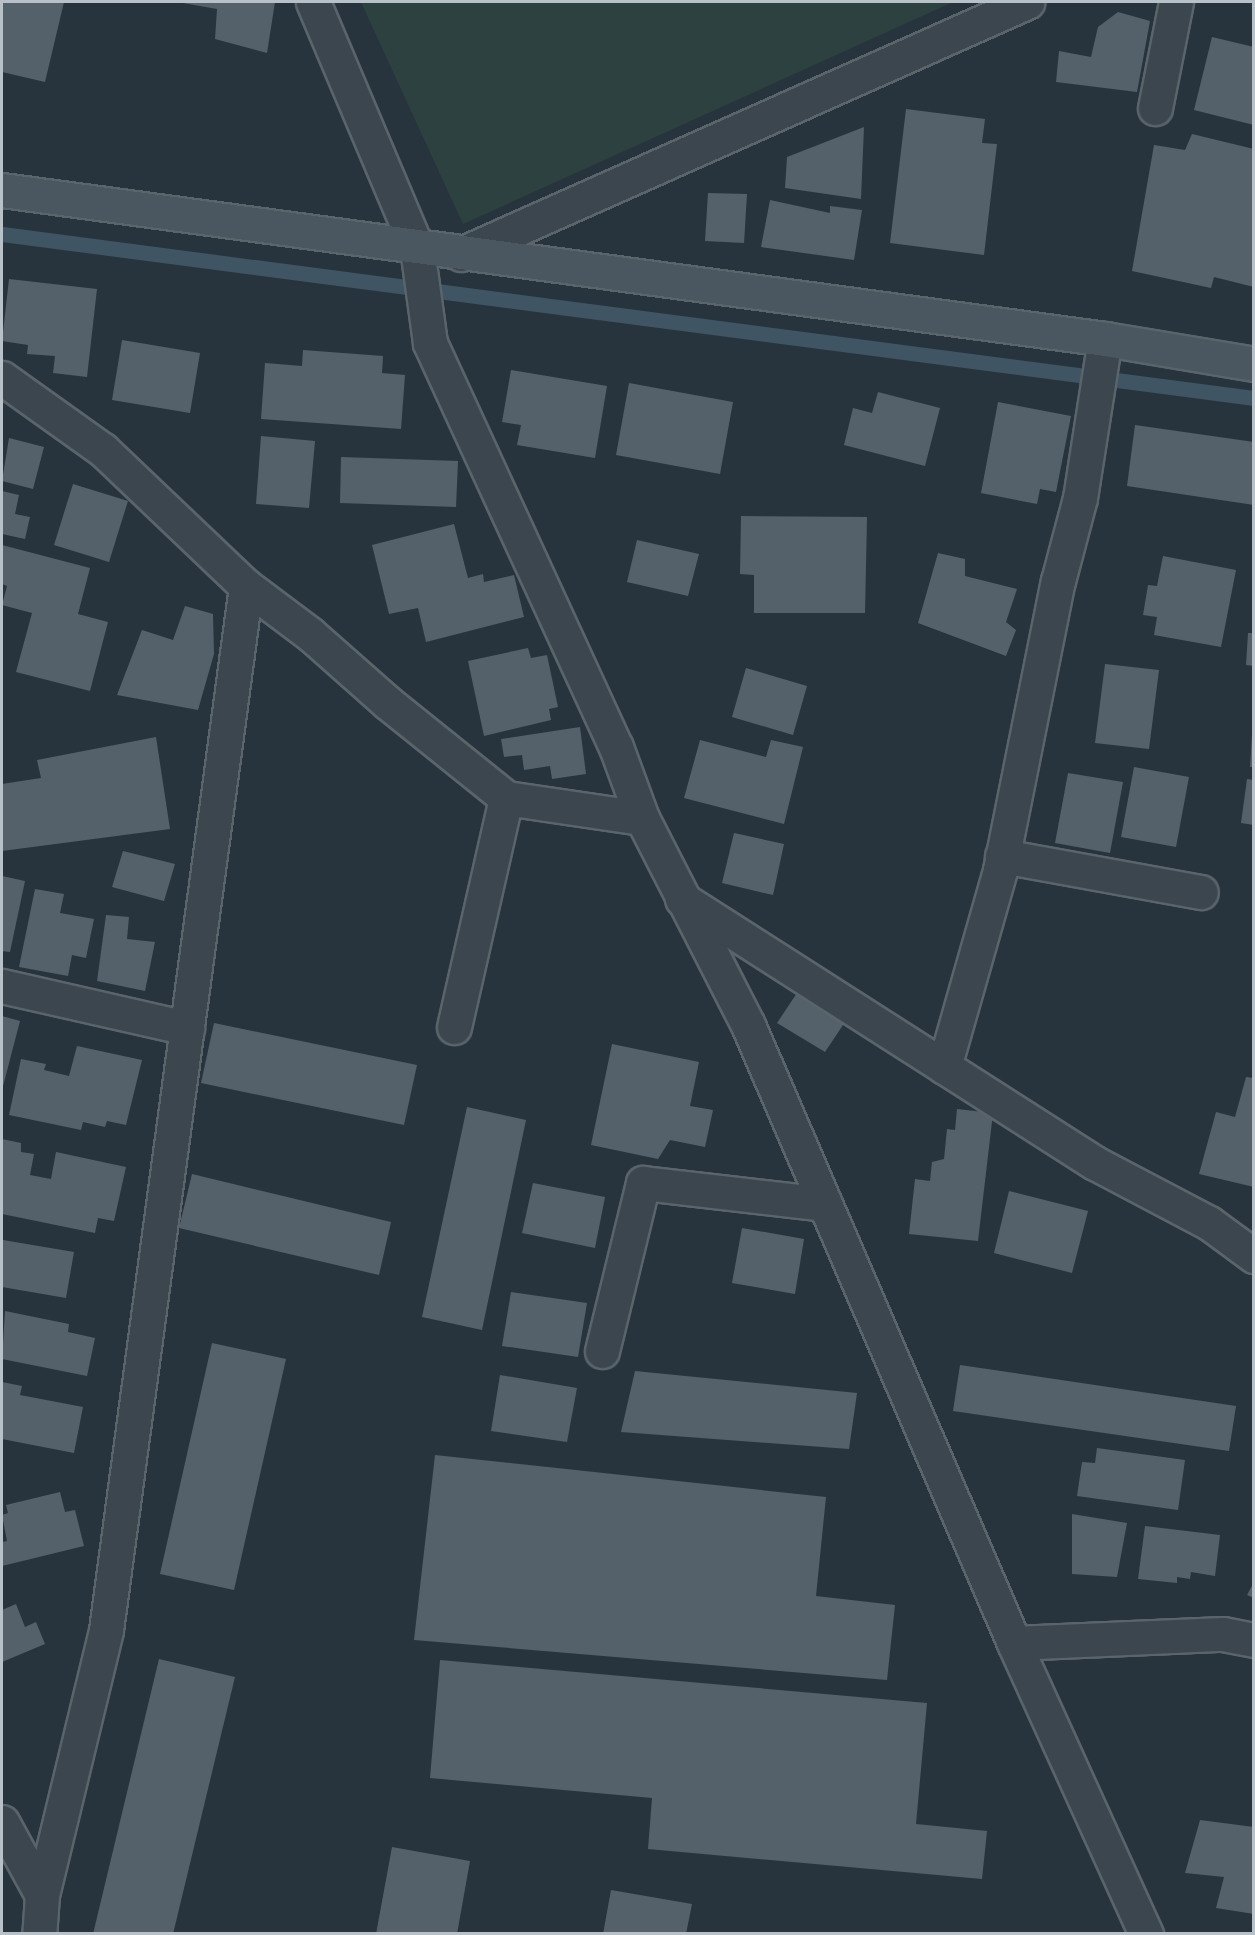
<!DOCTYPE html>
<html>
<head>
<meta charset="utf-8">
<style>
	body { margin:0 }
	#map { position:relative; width:1255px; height:1935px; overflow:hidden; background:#28343d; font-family:Signika,sans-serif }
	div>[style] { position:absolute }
	.green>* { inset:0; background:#2d4240 }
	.stream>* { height:15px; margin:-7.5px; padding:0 7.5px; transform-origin:7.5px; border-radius:7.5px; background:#405564 }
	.building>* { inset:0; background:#54616a }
	.roads { filter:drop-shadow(2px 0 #5a646b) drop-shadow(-2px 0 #5a646b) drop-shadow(0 2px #5a646b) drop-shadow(0 -2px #5a646b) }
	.street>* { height:33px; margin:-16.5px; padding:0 16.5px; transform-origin:16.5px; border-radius:16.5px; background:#3c464e }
	.secondary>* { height:33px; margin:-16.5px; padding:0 16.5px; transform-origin:16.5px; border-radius:16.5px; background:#4a5660 }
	span { translate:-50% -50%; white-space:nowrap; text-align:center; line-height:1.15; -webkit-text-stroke:6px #212b33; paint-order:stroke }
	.frame { position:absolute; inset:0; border:3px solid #b8c1c8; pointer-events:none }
</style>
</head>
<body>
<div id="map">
	<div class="green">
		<div style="clip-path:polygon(361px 2px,953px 2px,463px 224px)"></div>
	</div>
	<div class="stream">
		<div style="left:2px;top:234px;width:1263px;rotate:7.46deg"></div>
	</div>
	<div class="building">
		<div style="clip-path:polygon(2px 2px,64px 2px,45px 82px,2px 72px)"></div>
		<div style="clip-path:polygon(275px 2px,267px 53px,215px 39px,217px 9px,183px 3px)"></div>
		<div style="clip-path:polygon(1118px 12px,1150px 21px,1137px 92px,1056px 82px,1059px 51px,1091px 57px,1098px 27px)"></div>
		<div style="clip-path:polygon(1212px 37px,1254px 47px,1254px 125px,1194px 110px)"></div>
		<div style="clip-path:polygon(906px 109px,985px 119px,982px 143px,997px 144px,984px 255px,890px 243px)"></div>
		<div style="clip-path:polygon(864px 127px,861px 199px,785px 188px,787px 157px)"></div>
		<div style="clip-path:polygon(1192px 134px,1254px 149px,1254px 287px,1214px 277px,1211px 288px,1132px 271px,1154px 145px,1185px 150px)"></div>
		<div style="clip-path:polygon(708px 193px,747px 194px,744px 243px,705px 241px)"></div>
		<div style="clip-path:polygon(770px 200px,830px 213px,830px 206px,862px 210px,854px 260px,761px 247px)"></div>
		<div style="clip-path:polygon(9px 279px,97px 289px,87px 377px,53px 373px,55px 356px,27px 354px,28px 345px,2px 341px)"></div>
		<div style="clip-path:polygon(122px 340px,200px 353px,190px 413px,112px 400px)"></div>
		<div style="clip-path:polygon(303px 350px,383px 356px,382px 373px,405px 375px,401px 429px,261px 419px,265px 363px,302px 366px)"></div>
		<div style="clip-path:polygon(511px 370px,607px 386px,595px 458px,517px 445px,521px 425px,502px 422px)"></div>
		<div style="clip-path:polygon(629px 383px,733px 402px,720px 474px,616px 455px)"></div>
		<div style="clip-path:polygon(878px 392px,940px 408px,925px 466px,844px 445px,853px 408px,872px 413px)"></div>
		<div style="clip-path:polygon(998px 402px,1071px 416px,1056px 492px,1040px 489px,1037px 504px,981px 493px)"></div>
		<div style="clip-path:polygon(1135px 425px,1254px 442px,1254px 505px,1127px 486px)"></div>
		<div style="clip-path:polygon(261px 436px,315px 441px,309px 508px,256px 504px)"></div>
		<div style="clip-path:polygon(9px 438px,44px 447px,33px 489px,2px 481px)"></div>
		<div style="clip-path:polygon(341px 457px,458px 461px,456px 507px,340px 503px)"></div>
		<div style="clip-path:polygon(73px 484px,128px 501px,109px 562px,54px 545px)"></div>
		<div style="clip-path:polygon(2px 491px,19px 495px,15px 514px,30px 517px,25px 539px,2px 534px)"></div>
		<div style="clip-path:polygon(741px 516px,867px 517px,865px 613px,754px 613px,754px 575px,740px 574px)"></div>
		<div style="clip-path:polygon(454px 524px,468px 578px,483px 574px,484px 582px,514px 575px,524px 617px,426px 642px,418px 608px,389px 614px,372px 545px)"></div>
		<div style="clip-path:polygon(637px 540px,699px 554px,688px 596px,627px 582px)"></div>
		<div style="clip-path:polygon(2px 545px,90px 568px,78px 614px,108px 622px,90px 691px,16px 672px,32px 613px,2px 605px,7px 586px,2px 584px)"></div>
		<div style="clip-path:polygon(938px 553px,965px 559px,965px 576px,1017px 589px,1006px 622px,1016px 630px,1006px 656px,918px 623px)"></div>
		<div style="clip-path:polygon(1163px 556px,1236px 570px,1221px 647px,1154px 635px,1157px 617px,1143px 615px,1148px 585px,1157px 586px)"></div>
		<div style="clip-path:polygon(185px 606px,213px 614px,214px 654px,198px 710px,117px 695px,142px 630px,173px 640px)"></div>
		<div style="clip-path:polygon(1248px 633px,1254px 633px,1254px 666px,1246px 665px)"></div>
		<div style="clip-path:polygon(528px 648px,531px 658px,547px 655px,558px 707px,549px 709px,551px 720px,484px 736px,468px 661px)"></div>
		<div style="clip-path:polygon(1105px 664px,1159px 670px,1149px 749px,1095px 743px)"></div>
		<div style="clip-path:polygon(746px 668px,807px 686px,793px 735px,732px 717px)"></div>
		<div style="clip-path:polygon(580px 727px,586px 774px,552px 779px,550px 766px,524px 770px,522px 755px,504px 757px,501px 739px)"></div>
		<div style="clip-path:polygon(1252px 734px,1254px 734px,1254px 767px,1250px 767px)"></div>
		<div style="clip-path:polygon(156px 737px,170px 829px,2px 851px,2px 784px,41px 778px,37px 760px)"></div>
		<div style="clip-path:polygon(700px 740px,766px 757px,771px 740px,803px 747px,784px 824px,684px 798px)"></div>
		<div style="clip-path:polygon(1134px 767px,1189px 777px,1176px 847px,1121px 837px)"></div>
		<div style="clip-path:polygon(1068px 773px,1123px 782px,1110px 853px,1055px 843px)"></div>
		<div style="clip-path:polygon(1247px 779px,1254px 780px,1254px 825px,1241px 823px)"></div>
		<div style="clip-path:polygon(734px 833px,784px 844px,773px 895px,722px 883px)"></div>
		<div style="clip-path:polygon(123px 851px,175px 864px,164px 901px,112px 887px)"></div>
		<div style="clip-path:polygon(2px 876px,25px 881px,10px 952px,2px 951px)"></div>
		<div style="clip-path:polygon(35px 889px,64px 894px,60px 913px,94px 919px,86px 958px,72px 955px,68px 976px,19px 967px)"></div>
		<div style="clip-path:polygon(106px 915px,129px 917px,127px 939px,155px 942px,145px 991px,97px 981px)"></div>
		<div style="clip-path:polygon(797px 993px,845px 1022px,825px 1052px,777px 1023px)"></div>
		<div style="clip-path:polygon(2px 1016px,20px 1021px,2px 1090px)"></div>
		<div style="clip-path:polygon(214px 1023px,417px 1065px,404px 1125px,201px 1083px)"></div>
		<div style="clip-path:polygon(612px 1044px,699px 1062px,690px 1106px,713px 1110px,705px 1147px,670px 1140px,658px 1159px,591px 1145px)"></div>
		<div style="clip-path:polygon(77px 1046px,142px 1060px,126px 1125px,107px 1121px,105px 1127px,83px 1122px,81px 1130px,9px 1115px,21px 1059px,46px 1064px,44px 1070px,69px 1076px)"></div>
		<div style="clip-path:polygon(1246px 1077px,1254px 1078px,1254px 1187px,1199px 1174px,1216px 1112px,1235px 1117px)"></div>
		<div style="clip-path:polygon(467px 1107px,526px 1120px,482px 1330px,422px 1317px)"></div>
		<div style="clip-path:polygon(957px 1109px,993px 1113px,978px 1241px,909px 1234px,915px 1179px,930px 1181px,932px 1162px,944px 1159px,947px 1129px,955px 1130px)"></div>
		<div style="clip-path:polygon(2px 1139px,21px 1143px,21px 1152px,34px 1154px,30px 1175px,51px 1179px,56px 1152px,126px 1167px,114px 1221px,98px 1218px,95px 1233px,2px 1214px)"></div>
		<div style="clip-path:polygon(192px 1174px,391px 1222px,379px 1275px,179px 1228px)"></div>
		<div style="clip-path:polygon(533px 1183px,605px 1197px,595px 1248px,522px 1233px)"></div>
		<div style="clip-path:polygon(1009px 1191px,1088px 1211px,1072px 1273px,994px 1253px)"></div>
		<div style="clip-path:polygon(742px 1228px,804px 1239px,795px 1294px,732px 1283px)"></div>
		<div style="clip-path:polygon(3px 1240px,74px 1252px,66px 1298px,2px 1287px)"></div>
		<div style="clip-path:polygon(511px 1292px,587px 1303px,578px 1357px,502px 1346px)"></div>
		<div style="clip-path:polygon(5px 1311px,69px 1324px,68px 1332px,95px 1338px,87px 1376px,2px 1359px)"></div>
		<div style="clip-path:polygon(212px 1343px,286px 1359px,234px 1590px,160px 1574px)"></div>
		<div style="clip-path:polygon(960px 1365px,1236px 1406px,1229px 1451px,953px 1411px)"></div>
		<div style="clip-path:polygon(635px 1371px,857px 1393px,849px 1449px,621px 1432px)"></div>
		<div style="clip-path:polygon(500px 1375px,577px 1388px,567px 1442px,491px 1431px)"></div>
		<div style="clip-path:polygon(2px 1382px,22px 1386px,20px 1395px,83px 1407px,74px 1453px,2px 1439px)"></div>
		<div style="clip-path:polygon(1097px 1448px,1185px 1460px,1178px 1510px,1077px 1496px,1082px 1462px,1095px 1463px)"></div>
		<div style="clip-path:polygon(435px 1455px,826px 1497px,816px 1596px,895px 1605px,887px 1680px,414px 1640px)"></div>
		<div style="clip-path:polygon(60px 1492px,65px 1512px,75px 1510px,84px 1546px,2px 1566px,2px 1542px,7px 1541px,2px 1515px,8px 1513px,6px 1505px)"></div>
		<div style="clip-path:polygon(1072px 1514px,1127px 1523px,1117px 1577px,1072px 1574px)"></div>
		<div style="clip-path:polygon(1145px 1526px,1220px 1535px,1215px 1576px,1191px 1572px,1190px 1579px,1177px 1577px,1177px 1583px,1138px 1579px)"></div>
		<div style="clip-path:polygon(1254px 1582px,1254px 1598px,1247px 1595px)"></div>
		<div style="clip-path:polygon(16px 1604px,25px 1627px,36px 1622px,45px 1644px,2px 1662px,2px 1610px)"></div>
		<div style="clip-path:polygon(159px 1659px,235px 1677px,173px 1934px,93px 1934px)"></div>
		<div style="clip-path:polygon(440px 1660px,927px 1703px,916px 1824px,987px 1831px,982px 1879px,648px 1849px,652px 1798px,430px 1778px)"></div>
		<div style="clip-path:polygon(1200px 1820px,1254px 1827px,1254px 1914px,1216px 1908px,1224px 1877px,1185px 1873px)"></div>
		<div style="clip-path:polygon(392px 1847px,470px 1861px,457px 1934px,376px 1934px)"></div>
		<div style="clip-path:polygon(611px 1890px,692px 1904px,686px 1934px,603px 1934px)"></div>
	</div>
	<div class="roads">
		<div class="street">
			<div style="left:313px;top:2px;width:267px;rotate:67.1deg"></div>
			<div style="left:417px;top:248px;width:96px;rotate:82.2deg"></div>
			<div style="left:430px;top:343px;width:445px;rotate:65.3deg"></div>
			<div style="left:616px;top:747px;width:76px;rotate:69.9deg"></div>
			<div style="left:642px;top:818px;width:233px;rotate:62.9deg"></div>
			<div style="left:748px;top:1025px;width:673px;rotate:66.71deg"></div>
			<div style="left:1014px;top:1643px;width:320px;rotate:65.6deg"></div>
			<div style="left:1155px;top:108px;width:108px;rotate:-78.8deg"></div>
			<div style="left:461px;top:254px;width:620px;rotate:-24deg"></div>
			<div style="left:2px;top:378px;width:124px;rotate:35.5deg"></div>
			<div style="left:103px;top:450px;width:197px;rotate:43.6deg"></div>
			<div style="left:246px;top:586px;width:80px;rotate:36.9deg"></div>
			<div style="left:310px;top:634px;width:104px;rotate:41.5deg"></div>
			<div style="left:388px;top:703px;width:151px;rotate:38.8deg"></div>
			<div style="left:506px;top:798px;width:137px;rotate:8.4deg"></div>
			<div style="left:1002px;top:856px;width:202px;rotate:10.3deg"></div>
			<div style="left:682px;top:899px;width:490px;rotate:32.6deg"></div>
			<div style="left:1095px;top:1163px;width:129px;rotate:27.8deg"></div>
			<div style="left:1209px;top:1223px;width:56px;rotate:36.3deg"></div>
			<div style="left:2px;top:986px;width:190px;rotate:12.8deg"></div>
			<div style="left:454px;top:1027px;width:235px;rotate:-77.2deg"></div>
			<div style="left:944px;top:1067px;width:205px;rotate:-74.1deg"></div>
			<div style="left:1000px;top:870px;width:295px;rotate:-78.7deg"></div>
			<div style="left:1058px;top:581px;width:86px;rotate:-75.2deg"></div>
			<div style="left:1080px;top:498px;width:161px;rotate:-81.1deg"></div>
			<div style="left:602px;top:1351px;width:173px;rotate:-76.3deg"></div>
			<div style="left:643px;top:1183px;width:183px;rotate:6.6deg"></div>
			<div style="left:1014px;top:1643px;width:209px;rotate:-2.5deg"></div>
			<div style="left:1223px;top:1634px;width:32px;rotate:11deg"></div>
			<div style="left:2px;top:1822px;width:83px;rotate:61.3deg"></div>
			<div style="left:42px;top:1895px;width:39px;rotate:94deg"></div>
			<div style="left:42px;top:1895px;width:273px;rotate:-76.4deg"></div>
			<div style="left:106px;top:1630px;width:1053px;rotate:-82.36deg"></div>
		</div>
		<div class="secondary">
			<div style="left:2px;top:190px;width:1113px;rotate:7.69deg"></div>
			<div style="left:1105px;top:339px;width:151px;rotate:9.5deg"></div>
		</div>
	</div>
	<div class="frame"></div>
</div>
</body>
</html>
